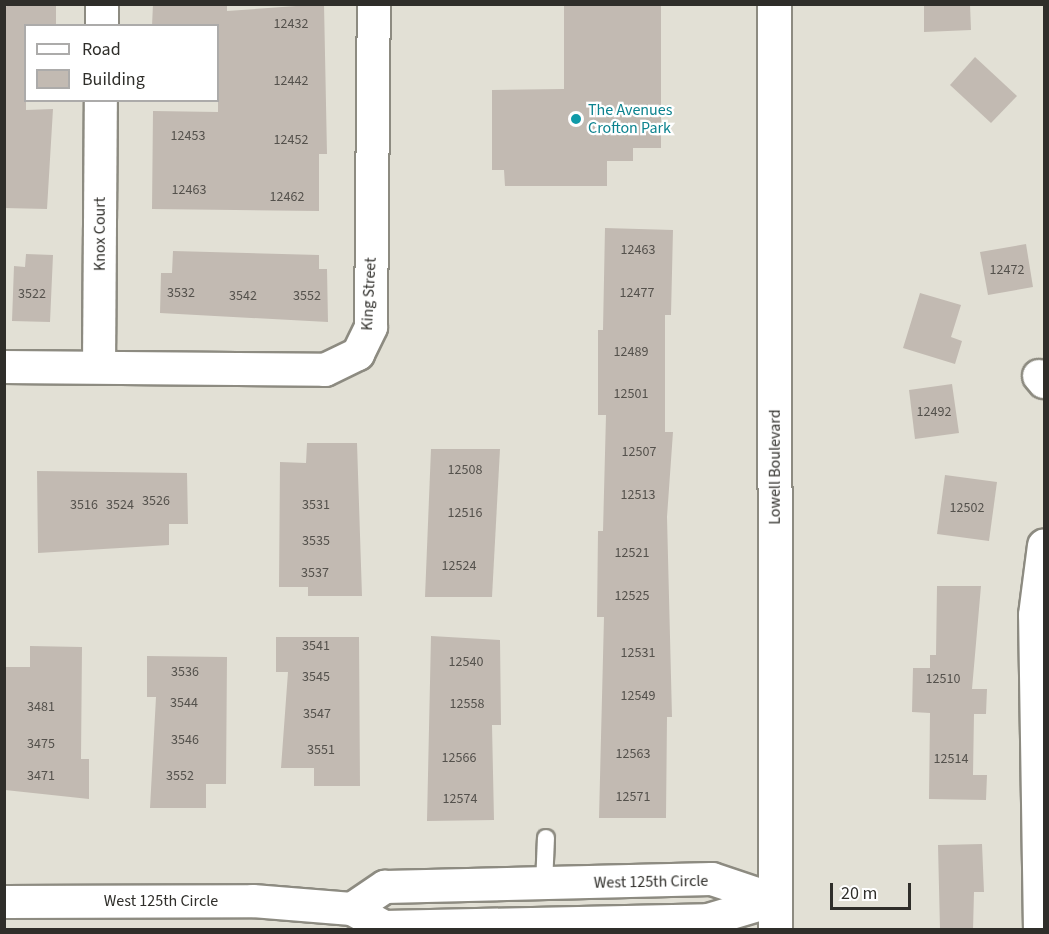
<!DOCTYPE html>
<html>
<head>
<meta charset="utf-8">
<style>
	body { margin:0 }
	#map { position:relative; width:1049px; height:934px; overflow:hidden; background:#e2e0d5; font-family:"Source Sans 3",sans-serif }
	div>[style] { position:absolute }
	.building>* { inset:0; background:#c2bab2 }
	.roads { filter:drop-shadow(2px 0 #8d8b81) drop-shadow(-2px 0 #8d8b81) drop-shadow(0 2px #8d8b81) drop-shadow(0 -2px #8d8b81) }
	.service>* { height:16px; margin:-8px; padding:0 8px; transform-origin:8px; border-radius:8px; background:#fff }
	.minor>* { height:32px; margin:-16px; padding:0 16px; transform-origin:16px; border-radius:16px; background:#fff }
	.secondary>* { height:33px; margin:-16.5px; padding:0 16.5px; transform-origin:16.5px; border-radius:16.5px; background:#fff }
	.dots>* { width:16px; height:16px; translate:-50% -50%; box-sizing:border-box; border:3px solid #fff; border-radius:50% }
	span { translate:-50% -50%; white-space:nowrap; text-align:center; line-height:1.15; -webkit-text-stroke:4.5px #fff; paint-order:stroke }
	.number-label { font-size:14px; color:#54514c }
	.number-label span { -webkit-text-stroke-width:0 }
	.culture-label { font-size:16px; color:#0d838f }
	.left { translate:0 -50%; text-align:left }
	.street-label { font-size:16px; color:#2f2e2a }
	.frame { position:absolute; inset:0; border:6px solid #2f2e2a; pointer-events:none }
	.legend { position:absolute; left:24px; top:24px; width:195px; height:78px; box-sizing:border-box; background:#fff; border:2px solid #acabaa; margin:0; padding:8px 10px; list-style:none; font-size:18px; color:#2f2e2a }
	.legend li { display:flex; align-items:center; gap:12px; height:30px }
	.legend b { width:30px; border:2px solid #acabaa }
	.scale { position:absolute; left:830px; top:883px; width:81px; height:27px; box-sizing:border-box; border:3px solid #2f2e2a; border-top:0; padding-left:8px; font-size:18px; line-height:21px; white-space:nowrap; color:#2f2e2a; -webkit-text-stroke:4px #fff; paint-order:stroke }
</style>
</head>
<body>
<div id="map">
	<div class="building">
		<div style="clip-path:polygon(10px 4px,56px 4px,56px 26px,26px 26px,26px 110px,53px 109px,47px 209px,4px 208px,4px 8px)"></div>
		<div style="clip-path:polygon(153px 4px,227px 4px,227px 11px,324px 4px,327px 154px,319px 154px,319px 211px,152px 209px,153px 111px,218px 112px,218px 26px,152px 26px)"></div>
		<div style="clip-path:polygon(564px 4px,661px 4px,661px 148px,633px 148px,633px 161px,607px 161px,607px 186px,505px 186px,504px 170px,492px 170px,492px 90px,564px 89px)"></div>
		<div style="clip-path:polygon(924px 4px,970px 4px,971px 30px,924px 32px)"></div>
		<div style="clip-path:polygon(975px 57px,1017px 96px,991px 123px,950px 85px)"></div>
		<div style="clip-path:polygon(605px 228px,673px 230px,671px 315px,665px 315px,665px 432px,673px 432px,667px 517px,672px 717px,667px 717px,666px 818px,599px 818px,604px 617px,597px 617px,598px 531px,603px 531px,606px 415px,598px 415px,598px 330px,603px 330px)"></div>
		<div style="clip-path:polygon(1026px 244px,1033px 287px,988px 295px,980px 252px)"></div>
		<div style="clip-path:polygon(173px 251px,319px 255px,319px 269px,327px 269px,328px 322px,160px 313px,161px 273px,172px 273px)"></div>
		<div style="clip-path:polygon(26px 254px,53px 255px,50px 322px,12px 321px,14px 266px,25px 267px)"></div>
		<div style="clip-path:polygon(920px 293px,961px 305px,951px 337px,962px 341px,955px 364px,903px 348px)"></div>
		<div style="clip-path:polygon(952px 384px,959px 433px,915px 439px,909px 390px)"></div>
		<div style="clip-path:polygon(307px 443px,357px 443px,362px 596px,308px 596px,308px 587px,279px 587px,280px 462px,306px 463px)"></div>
		<div style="clip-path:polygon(431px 449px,500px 449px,492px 597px,425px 597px)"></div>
		<div style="clip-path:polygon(37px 471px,187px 473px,188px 524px,169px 524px,169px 545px,38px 553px)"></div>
		<div style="clip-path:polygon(945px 475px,997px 482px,989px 541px,937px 534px)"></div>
		<div style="clip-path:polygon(937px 586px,981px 586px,972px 689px,987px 689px,986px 714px,974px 714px,973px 775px,987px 775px,986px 800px,929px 799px,930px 713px,912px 712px,913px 668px,930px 668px,930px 655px,936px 655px)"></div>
		<div style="clip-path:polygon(431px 636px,500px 640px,501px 725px,492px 725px,494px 820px,427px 821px)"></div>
		<div style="clip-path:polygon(276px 637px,359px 637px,360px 786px,314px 786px,314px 768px,281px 768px,288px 672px,276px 672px)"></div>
		<div style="clip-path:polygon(30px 646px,82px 647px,81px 759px,89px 759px,89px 799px,5px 790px,4px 667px,30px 667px)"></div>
		<div style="clip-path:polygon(147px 656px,227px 657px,226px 784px,206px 784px,206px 808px,150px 808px,156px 697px,147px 697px)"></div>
		<div style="clip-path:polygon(982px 844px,984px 892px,974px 892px,973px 930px,940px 930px,938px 845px)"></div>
	</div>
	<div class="roads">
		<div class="service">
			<div style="left:544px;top:885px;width:47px;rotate:-87.6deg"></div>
		</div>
		<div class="minor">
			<div style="left:102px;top:26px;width:22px;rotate:-90deg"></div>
			<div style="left:4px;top:367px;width:321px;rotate:0.5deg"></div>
			<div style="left:325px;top:370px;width:37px;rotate:-26deg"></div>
			<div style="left:358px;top:354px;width:30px;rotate:-64deg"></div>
			<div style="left:371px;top:327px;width:323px;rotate:-89.5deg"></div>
			<div style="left:99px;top:367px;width:267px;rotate:-89.6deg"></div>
			<div style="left:1039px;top:376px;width:8px;rotate:50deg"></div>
			<div style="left:4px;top:902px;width:249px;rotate:-0.2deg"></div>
			<div style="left:253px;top:901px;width:99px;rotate:4.6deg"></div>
			<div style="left:352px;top:909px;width:37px;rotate:29deg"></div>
			<div style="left:384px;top:927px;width:324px;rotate:-1.2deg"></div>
			<div style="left:708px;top:920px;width:70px;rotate:-16.6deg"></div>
			<div style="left:352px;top:909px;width:40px;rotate:-34deg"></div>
			<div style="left:385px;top:887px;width:327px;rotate:-1.4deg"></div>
			<div style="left:712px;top:879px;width:66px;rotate:18.4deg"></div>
			<div style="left:1040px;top:930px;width:315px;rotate:-90.9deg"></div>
			<div style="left:1035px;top:615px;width:70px;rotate:-82.6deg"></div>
		</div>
		<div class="secondary">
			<div style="left:774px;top:4px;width:926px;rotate:89.94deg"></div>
		</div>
	</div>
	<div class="dots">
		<div style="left:576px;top:119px;background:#0f9aa8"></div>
	</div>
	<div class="number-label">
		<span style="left:291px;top:24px">12432</span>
		<span style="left:291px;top:81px">12442</span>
		<span style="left:188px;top:136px">12453</span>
		<span style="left:291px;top:140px">12452</span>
		<span style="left:189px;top:190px">12463</span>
		<span style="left:287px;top:197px">12462</span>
		<span style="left:638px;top:250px">12463</span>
		<span style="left:1007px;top:270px">12472</span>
		<span style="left:181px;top:293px">3532</span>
		<span style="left:637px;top:293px">12477</span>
		<span style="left:32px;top:294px">3522</span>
		<span style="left:243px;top:296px">3542</span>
		<span style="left:307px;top:296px">3552</span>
		<span style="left:631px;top:352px">12489</span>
		<span style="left:631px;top:394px">12501</span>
		<span style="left:934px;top:412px">12492</span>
		<span style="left:639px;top:452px">12507</span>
		<span style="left:465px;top:470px">12508</span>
		<span style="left:638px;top:495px">12513</span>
		<span style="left:156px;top:501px">3526</span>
		<span style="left:84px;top:505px">3516</span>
		<span style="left:120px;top:505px">3524</span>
		<span style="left:316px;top:505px">3531</span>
		<span style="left:967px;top:508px">12502</span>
		<span style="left:465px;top:513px">12516</span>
		<span style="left:316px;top:541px">3535</span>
		<span style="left:632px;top:553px">12521</span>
		<span style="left:459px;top:566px">12524</span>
		<span style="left:315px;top:573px">3537</span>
		<span style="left:632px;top:596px">12525</span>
		<span style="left:316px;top:646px">3541</span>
		<span style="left:638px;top:653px">12531</span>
		<span style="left:466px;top:662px">12540</span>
		<span style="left:185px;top:672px">3536</span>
		<span style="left:316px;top:677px">3545</span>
		<span style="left:943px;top:679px">12510</span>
		<span style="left:638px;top:696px">12549</span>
		<span style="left:184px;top:703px">3544</span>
		<span style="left:467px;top:704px">12558</span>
		<span style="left:41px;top:707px">3481</span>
		<span style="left:317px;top:714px">3547</span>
		<span style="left:185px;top:740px">3546</span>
		<span style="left:41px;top:744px">3475</span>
		<span style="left:321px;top:750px">3551</span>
		<span style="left:633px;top:754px">12563</span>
		<span style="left:459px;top:758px">12566</span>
		<span style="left:951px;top:759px">12514</span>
		<span style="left:41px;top:776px">3471</span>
		<span style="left:180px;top:776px">3552</span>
		<span style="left:633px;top:797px">12571</span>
		<span style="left:460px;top:799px">12574</span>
	</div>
	<div class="culture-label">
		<span class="left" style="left:588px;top:119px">The Avenues<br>Crofton Park</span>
	</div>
	<div class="street-label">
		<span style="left:100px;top:234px;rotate:-90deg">Knox Court</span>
		<span style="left:369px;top:294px;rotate:-87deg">King Street</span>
		<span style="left:775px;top:467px;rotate:-90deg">Lowell Boulevard</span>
		<span style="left:651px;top:882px;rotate:-1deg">West 125th Circle</span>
		<span style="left:161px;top:901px">West 125th Circle</span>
	</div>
	<div class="frame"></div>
	<ul class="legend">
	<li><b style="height:8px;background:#fff"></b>Road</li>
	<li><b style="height:16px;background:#c2bab2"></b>Building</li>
	</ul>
	<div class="scale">20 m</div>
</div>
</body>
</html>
